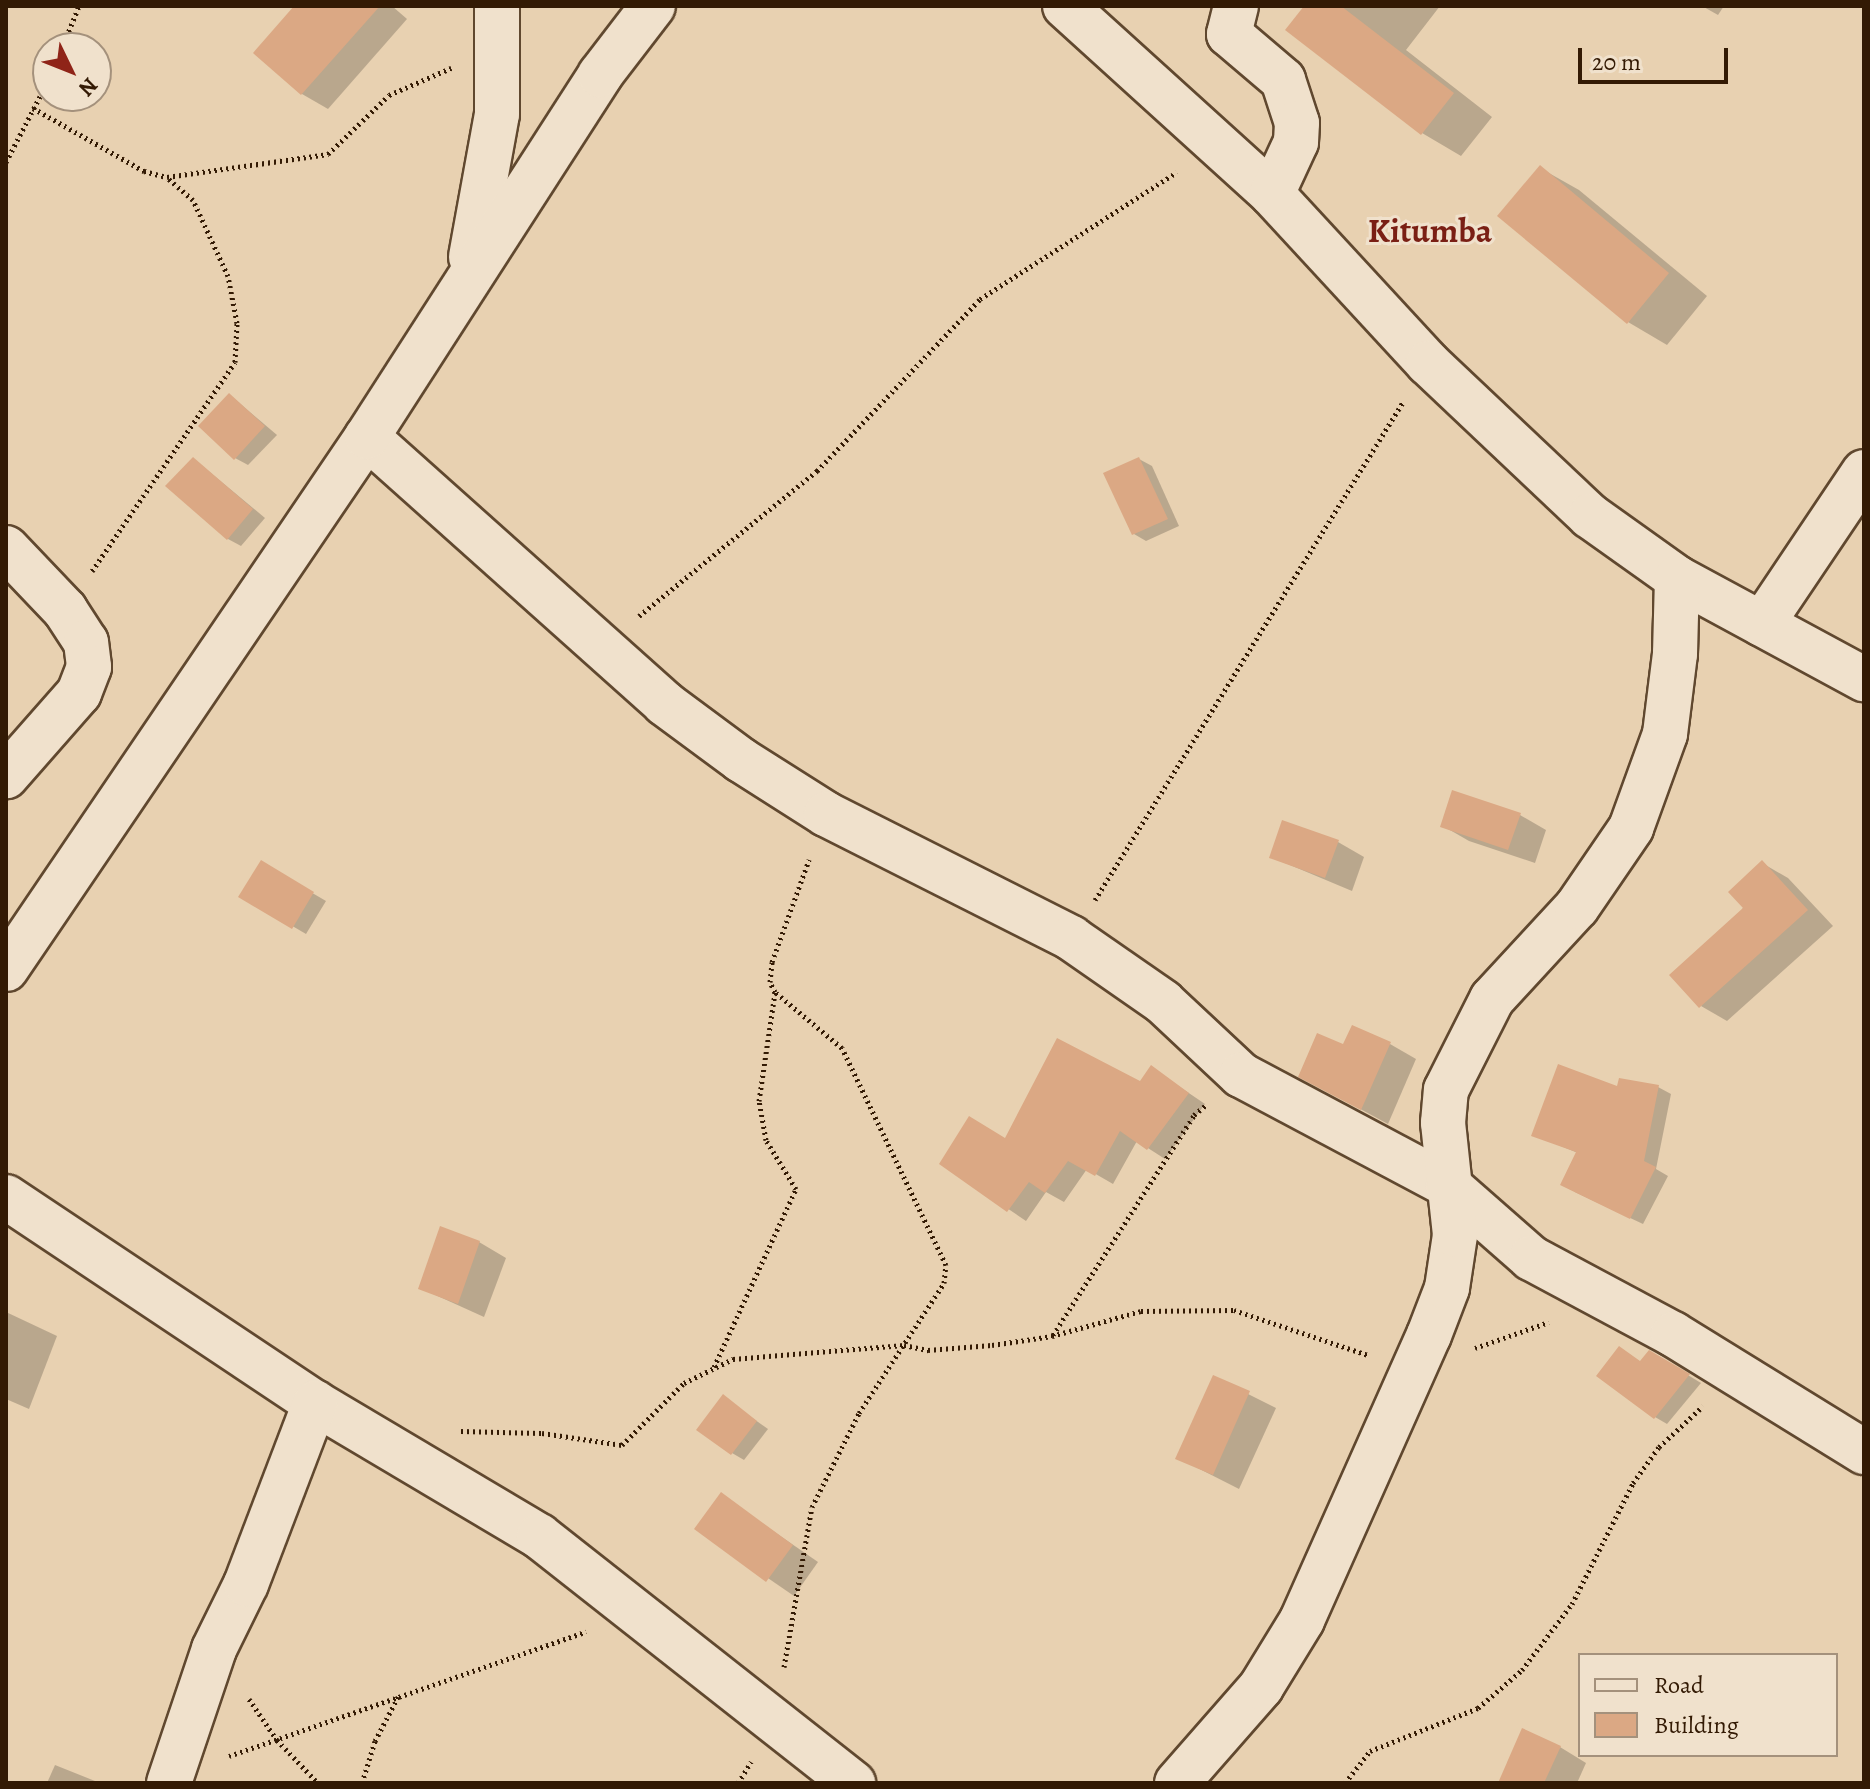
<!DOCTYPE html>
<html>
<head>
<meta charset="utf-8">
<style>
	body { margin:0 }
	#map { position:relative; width:1870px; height:1789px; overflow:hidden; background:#e8d1b1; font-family:Alegreya,serif }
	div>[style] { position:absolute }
	.shadow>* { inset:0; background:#0003 }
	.building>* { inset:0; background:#dba884 }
	.path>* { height:5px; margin-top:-2.5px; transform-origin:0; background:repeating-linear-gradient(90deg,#331a04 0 2px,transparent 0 6px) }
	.roads { filter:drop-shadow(2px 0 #60482f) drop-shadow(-2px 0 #60482f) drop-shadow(0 2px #60482f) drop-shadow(0 -2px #60482f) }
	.minor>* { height:44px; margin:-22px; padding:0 22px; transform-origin:22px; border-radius:22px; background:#f0e1cc }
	span { translate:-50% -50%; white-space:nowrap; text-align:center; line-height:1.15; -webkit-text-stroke:6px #f0e1cc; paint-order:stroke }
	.quarter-label { font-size:34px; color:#7a1f14; font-weight:700 }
	.frame { position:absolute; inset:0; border:8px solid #331a04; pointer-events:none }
	.legend { position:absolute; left:1578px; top:1653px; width:260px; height:104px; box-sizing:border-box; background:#f0e1cc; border:2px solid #a4917c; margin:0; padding:10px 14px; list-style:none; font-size:24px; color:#331a04 }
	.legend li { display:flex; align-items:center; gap:16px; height:40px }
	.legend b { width:40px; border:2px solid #a4917c }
	.north { position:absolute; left:32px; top:32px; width:80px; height:80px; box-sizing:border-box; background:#f0e1cc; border:2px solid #a4917c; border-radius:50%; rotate:133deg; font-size:22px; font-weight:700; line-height:32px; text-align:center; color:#331a04 }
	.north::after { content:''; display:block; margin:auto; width:28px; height:36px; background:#8f2418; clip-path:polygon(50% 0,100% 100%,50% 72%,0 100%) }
	.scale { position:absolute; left:1578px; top:48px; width:150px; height:36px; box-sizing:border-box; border:4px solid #331a04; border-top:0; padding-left:10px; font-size:24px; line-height:28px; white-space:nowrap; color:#331a04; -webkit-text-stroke:6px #f0e1cc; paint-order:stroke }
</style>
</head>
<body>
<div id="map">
	<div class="shadow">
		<div style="clip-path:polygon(297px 6px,392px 6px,407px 19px,328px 109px,302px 94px)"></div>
		<div style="clip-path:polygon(1306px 6px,1440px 6px,1406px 50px,1492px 117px,1461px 156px,1422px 133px)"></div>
		<div style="clip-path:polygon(1702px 6px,1724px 6px,1718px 15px)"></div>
		<div style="clip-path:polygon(1540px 168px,1579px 190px,1707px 296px,1667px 345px,1628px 322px)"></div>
		<div style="clip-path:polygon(230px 395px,277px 435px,248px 465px,235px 458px)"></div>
		<div style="clip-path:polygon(194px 459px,265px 518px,241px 546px,228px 539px)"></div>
		<div style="clip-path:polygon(1139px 459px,1152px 466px,1179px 526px,1146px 541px,1134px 534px)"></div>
		<div style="clip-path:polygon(1520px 815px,1546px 830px,1535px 863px,1469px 841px,1443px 826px)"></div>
		<div style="clip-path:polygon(1338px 842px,1364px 857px,1352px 891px,1271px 857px)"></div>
		<div style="clip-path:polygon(261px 863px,326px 901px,306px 934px,241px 896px)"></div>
		<div style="clip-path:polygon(1762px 863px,1788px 878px,1833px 926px,1727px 1021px,1701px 1006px)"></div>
		<div style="clip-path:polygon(1390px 1044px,1416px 1059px,1388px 1124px,1327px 1091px,1344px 1047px)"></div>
		<div style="clip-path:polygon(1152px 1068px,1205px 1104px,1165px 1159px,1137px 1141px,1113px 1184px,1087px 1169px,1064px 1202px,1046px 1192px,1026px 1221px,942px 1164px,1140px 1084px)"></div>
		<div style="clip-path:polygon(1658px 1087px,1671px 1094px,1656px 1169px,1668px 1176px,1643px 1224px,1575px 1192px,1578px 1153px,1534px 1135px,1618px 1089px)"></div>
		<div style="clip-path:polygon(479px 1242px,506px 1258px,484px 1317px,420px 1288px)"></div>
		<div style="clip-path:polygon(6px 1312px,57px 1336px,29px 1409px,6px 1399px)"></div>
		<div style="clip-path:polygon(1650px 1352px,1701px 1383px,1667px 1424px,1655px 1417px,1641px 1362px)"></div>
		<div style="clip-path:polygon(1214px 1377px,1276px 1408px,1239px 1489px,1178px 1458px)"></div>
		<div style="clip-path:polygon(723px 1397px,768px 1429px,744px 1460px,732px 1453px)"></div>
		<div style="clip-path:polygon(721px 1495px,818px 1562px,794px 1596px,697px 1529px)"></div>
		<div style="clip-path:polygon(1560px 1747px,1586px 1763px,1577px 1783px,1500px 1783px)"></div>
		<div style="clip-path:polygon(55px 1765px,100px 1783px,47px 1783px)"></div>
	</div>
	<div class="building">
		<div style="clip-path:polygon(294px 6px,380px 6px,301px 95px,253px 53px)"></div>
		<div style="clip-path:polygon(1304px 6px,1341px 6px,1454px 93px,1421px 135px,1285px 30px)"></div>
		<div style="clip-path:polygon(1540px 165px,1669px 273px,1627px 324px,1497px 216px)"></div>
		<div style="clip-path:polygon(229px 393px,265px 426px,234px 460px,198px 426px)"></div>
		<div style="clip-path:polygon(193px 457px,253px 509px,227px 540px,165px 486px)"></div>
		<div style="clip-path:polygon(1139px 457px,1168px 519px,1132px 535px,1103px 473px)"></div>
		<div style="clip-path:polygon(1452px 790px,1521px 813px,1508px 850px,1440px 827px)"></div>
		<div style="clip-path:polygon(1282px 820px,1339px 840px,1325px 878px,1269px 858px)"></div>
		<div style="clip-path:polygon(261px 860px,314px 892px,292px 929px,238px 897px)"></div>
		<div style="clip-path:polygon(1762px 860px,1808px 910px,1699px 1008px,1669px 975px,1743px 908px,1728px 892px)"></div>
		<div style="clip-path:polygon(1352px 1025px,1391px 1042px,1361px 1110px,1298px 1077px,1317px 1033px,1343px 1044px)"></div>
		<div style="clip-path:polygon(1057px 1038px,1140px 1081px,1151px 1065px,1189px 1093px,1147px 1150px,1120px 1131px,1095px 1176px,1068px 1161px,1045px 1193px,1029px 1182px,1007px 1212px,939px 1164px,969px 1116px,1005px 1138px)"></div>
		<div style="clip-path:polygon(1558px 1064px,1617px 1086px,1619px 1078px,1659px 1085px,1644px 1161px,1656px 1167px,1630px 1219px,1560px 1185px,1576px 1152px,1531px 1136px)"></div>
		<div style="clip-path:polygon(440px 1226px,480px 1241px,458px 1304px,418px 1289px)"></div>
		<div style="clip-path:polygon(1619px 1346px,1640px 1361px,1649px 1350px,1690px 1374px,1654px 1419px,1596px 1376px)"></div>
		<div style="clip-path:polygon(1213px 1375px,1250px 1391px,1213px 1475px,1175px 1459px)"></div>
		<div style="clip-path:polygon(723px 1394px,757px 1421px,731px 1455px,696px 1430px)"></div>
		<div style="clip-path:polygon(721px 1492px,793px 1545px,766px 1582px,694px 1529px)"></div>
		<div style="clip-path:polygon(1522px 1728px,1561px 1746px,1544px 1783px,1498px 1783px)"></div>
	</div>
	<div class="path">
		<div style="left:62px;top:48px;width:45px;rotate:-68deg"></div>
		<div style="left:33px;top:108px;width:128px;rotate:29.6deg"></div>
		<div style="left:144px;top:171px;width:24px;rotate:15deg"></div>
		<div style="left:167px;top:177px;width:163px;rotate:-8.1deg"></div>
		<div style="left:328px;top:154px;width:85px;rotate:-44deg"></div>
		<div style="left:389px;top:95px;width:68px;rotate:-23.5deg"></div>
		<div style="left:6px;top:162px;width:91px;rotate:-62.6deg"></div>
		<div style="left:92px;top:571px;width:253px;rotate:-55.6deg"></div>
		<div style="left:235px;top:362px;width:39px;rotate:-87deg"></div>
		<div style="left:237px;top:323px;width:48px;rotate:-100.8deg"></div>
		<div style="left:228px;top:276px;width:84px;rotate:-114.7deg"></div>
		<div style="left:193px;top:200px;width:33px;rotate:-139deg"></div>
		<div style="left:639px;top:616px;width:230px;rotate:-39.2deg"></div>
		<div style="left:817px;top:471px;width:237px;rotate:-46.5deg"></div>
		<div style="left:980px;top:299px;width:234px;rotate:-32.8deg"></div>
		<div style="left:1095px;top:900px;width:586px;rotate:-58.26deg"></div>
		<div style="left:1053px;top:1335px;width:261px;rotate:-57.3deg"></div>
		<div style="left:1194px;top:1115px;width:17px;rotate:-40deg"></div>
		<div style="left:1475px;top:1348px;width:78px;rotate:-19.4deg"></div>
		<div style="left:714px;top:1367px;width:196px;rotate:-65.3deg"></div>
		<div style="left:796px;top:1189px;width:57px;rotate:-121.5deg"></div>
		<div style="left:766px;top:1140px;width:40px;rotate:-100deg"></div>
		<div style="left:759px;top:1101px;width:110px;rotate:-81.6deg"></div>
		<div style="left:461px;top:1431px;width:81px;rotate:1.4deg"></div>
		<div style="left:542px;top:1433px;width:81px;rotate:8.5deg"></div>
		<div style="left:622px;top:1445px;width:88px;rotate:-45deg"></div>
		<div style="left:684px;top:1383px;width:55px;rotate:-26.1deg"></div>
		<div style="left:733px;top:1359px;width:172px;rotate:-4.7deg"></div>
		<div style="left:904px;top:1345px;width:25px;rotate:12deg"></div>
		<div style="left:928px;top:1350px;width:64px;rotate:-4.5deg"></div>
		<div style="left:992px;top:1345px;width:61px;rotate:-8.5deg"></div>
		<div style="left:1052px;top:1336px;width:92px;rotate:-15.7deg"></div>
		<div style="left:1141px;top:1311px;width:93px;rotate:-0.6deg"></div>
		<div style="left:1234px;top:1310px;width:141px;rotate:18.6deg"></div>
		<div style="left:784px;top:1667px;width:162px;rotate:-80.1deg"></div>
		<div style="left:812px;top:1507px;width:105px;rotate:-63.4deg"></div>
		<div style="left:859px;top:1413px;width:155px;rotate:-56.8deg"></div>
		<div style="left:944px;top:1283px;width:18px;rotate:-84deg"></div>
		<div style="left:946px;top:1265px;width:241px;rotate:-115.6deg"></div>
		<div style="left:842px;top:1048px;width:87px;rotate:-140.1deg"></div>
		<div style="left:775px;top:992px;width:11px;rotate:-117deg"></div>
		<div style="left:770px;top:982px;width:20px;rotate:-84deg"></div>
		<div style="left:772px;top:962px;width:109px;rotate:-70.1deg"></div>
		<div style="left:249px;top:1699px;width:50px;rotate:55.7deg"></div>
		<div style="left:277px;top:1740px;width:59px;rotate:46.4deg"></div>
		<div style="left:229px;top:1756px;width:378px;rotate:-19.2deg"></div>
		<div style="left:362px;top:1783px;width:44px;rotate:-72.8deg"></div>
		<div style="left:375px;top:1741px;width:50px;rotate:-62.4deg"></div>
		<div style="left:738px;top:1783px;width:25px;rotate:-58deg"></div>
		<div style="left:1345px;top:1783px;width:41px;rotate:-52deg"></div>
		<div style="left:1370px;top:1751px;width:116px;rotate:-21.7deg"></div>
		<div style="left:1478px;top:1708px;width:58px;rotate:-40.8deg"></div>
		<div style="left:1522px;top:1670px;width:83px;rotate:-52.9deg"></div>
		<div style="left:1572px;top:1604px;width:136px;rotate:-63.2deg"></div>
		<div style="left:1633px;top:1483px;width:44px;rotate:-54.2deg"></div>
		<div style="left:1659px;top:1447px;width:60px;rotate:-43deg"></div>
	</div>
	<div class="roads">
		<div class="minor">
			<div style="left:1065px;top:6px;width:280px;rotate:42.2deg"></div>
			<div style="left:1272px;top:194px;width:230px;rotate:47.3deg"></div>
			<div style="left:1428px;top:363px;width:223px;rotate:43.4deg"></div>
			<div style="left:1590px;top:516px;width:107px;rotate:35.5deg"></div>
			<div style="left:1677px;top:578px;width:213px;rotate:28.4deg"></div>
			<div style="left:1236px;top:6px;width:29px;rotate:104deg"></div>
			<div style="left:1229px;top:34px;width:71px;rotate:40.4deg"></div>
			<div style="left:1283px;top:80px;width:45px;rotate:72deg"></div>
			<div style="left:1297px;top:123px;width:19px;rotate:93deg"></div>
			<div style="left:1296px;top:142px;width:57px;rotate:114.8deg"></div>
			<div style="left:471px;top:257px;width:145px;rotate:-79.7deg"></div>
			<div style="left:497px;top:114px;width:108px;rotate:-90deg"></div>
			<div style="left:367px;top:437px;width:399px;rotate:41.8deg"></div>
			<div style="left:664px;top:703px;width:96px;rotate:36.5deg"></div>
			<div style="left:741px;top:760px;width:101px;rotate:32.4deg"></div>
			<div style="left:826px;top:814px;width:275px;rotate:26.8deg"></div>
			<div style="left:1071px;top:938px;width:112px;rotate:34.8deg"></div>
			<div style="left:1163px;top:1002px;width:107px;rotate:43.1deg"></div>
			<div style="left:1241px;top:1075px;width:234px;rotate:28deg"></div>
			<div style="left:1448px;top:1185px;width:111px;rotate:41.3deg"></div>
			<div style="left:1531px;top:1258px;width:161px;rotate:28.2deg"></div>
			<div style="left:1673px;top:1334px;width:225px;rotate:31.7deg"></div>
			<div style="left:6px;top:548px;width:86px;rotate:46.4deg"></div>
			<div style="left:65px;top:610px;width:38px;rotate:57deg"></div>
			<div style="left:86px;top:642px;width:25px;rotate:83deg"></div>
			<div style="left:89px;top:667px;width:28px;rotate:111deg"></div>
			<div style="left:79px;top:693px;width:111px;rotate:131.3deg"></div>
			<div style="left:1762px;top:624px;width:183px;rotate:-56.1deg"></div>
			<div style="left:6px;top:969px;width:643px;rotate:-55.84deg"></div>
			<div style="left:367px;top:437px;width:431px;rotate:-57.2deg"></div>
			<div style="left:600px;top:75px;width:87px;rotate:-52.5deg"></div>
			<div style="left:6px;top:1197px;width:371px;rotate:33.7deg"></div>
			<div style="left:315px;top:1403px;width:261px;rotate:30.7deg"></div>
			<div style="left:539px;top:1536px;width:400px;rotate:38.2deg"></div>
			<div style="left:169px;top:1783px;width:141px;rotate:-71.4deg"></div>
			<div style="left:214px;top:1649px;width:72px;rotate:-63.8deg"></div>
			<div style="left:246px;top:1584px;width:194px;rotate:-69.1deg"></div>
			<div style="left:1177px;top:1783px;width:128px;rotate:-48.8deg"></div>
			<div style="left:1261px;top:1687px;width:79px;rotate:-58.5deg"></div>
			<div style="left:1302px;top:1620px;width:312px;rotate:-66deg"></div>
			<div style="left:1429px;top:1335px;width:50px;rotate:-69deg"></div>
			<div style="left:1447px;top:1288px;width:54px;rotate:-81.4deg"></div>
			<div style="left:1455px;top:1235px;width:113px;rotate:-96.1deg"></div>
			<div style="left:1443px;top:1123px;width:33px;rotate:-85deg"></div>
			<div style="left:1446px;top:1090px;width:102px;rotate:-63.2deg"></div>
			<div style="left:1492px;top:999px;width:125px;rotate:-47.3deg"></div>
			<div style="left:1577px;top:907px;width:96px;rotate:-55.6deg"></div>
			<div style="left:1631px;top:828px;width:100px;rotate:-70.1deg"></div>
			<div style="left:1665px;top:734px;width:81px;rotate:-82.9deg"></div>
			<div style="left:1675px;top:654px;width:76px;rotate:-88.5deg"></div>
		</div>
	</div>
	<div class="quarter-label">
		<span style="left:1430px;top:231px">Kitumba</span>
	</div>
	<div class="frame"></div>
	<ul class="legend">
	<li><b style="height:10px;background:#f0e1cc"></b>Road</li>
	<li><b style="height:22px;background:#dba884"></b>Building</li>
	</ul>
	<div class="north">N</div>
	<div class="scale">20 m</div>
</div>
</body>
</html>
